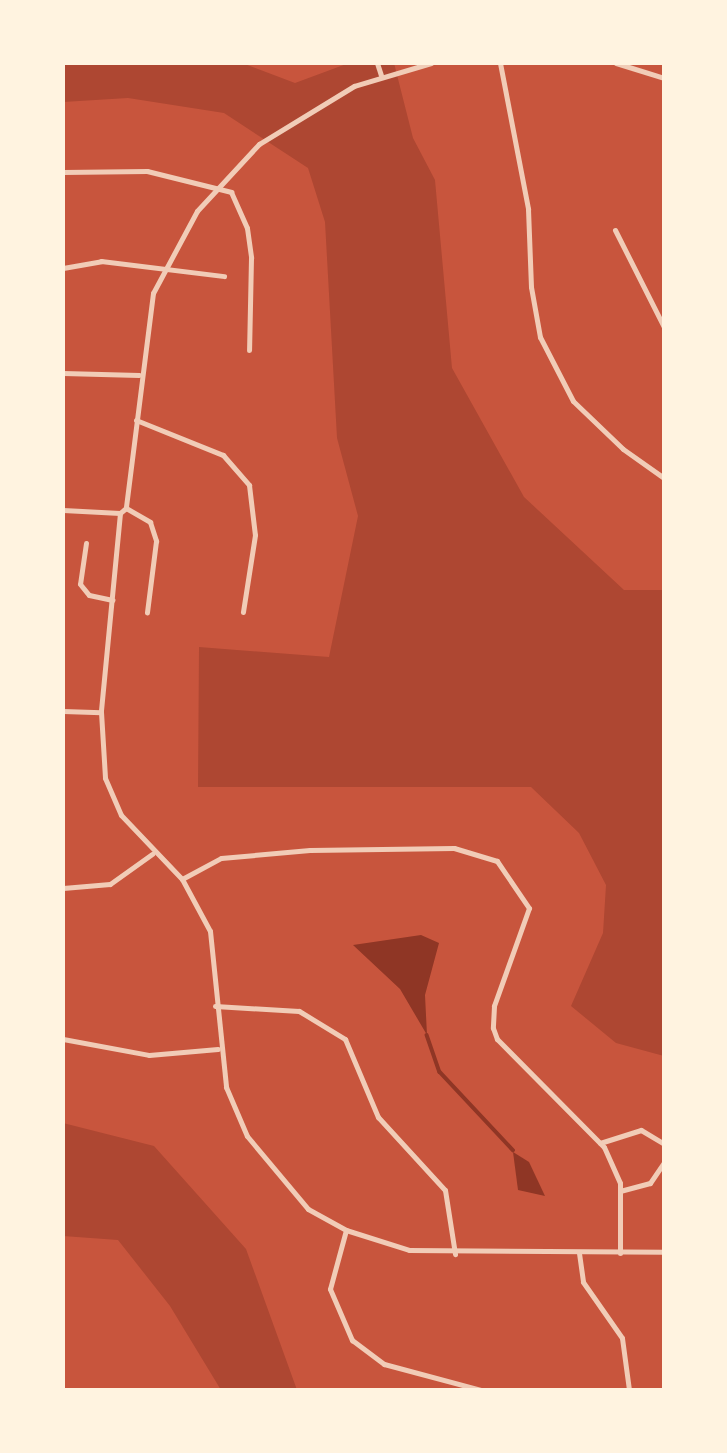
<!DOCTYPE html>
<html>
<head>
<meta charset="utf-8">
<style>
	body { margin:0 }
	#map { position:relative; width:727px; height:1453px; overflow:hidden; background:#c8553d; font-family:Jost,sans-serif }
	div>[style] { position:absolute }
	.green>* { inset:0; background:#ae4732 }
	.water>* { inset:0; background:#8f3625 }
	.stream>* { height:3.5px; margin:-1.75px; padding:0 1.75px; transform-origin:1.75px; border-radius:1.75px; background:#8f3625 }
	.minor>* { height:5px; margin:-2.5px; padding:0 2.5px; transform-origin:2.5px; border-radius:2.5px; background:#f1ccb7 }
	span { translate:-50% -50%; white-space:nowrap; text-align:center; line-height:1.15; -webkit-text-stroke:7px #fff3e0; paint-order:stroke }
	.frame { position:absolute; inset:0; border:65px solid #fff3e0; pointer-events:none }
</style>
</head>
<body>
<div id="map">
	<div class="green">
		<div style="clip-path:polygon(63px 63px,242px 63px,295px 83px,349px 63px,394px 63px,413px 138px,435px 180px,452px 368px,524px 497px,624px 590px,664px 590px,664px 1056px,616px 1043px,571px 1006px,603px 933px,606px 885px,579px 833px,531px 787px,198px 787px,199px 647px,329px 657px,358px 516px,337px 438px,325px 222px,308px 168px,224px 113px,128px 98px,63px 102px)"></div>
		<div style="clip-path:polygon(63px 1123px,154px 1146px,246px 1249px,297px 1390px,221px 1390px,170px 1306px,118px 1240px,63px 1236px)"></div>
	</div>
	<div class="water">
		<div style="clip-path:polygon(421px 935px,439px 943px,425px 995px,427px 1035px,400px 989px,353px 945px)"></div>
		<div style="clip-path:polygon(513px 1152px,529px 1162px,545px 1196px,518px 1190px)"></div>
	</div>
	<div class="stream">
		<div style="left:427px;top:1035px;width:39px;rotate:71deg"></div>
		<div style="left:440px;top:1072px;width:107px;rotate:46.9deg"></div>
	</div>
	<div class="minor">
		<div style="left:377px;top:63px;width:13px;rotate:72deg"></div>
		<div style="left:431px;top:63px;width:80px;rotate:163.4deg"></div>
		<div style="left:354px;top:86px;width:111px;rotate:148.6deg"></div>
		<div style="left:259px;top:144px;width:91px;rotate:132.8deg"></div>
		<div style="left:197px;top:211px;width:93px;rotate:118.2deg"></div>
		<div style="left:153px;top:293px;width:217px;rotate:97.2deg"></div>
		<div style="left:126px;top:508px;width:8px;rotate:140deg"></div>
		<div style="left:120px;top:513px;width:200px;rotate:95.5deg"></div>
		<div style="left:101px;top:712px;width:66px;rotate:86.5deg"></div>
		<div style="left:105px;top:778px;width:40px;rotate:66.6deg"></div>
		<div style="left:121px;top:815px;width:88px;rotate:46.4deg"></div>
		<div style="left:182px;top:879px;width:59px;rotate:61.7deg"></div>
		<div style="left:210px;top:931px;width:157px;rotate:84.1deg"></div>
		<div style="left:226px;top:1087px;width:53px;rotate:66.8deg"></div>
		<div style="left:247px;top:1136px;width:95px;rotate:50.1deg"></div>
		<div style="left:308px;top:1209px;width:43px;rotate:28.9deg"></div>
		<div style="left:346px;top:1230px;width:66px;rotate:17.6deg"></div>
		<div style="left:409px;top:1250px;width:255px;rotate:0.4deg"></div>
		<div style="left:500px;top:63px;width:149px;rotate:79.1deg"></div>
		<div style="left:528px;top:209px;width:78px;rotate:87.8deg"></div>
		<div style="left:531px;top:287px;width:51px;rotate:79.8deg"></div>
		<div style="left:540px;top:337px;width:72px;rotate:62.7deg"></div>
		<div style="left:573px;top:401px;width:69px;rotate:43.8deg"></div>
		<div style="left:623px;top:449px;width:50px;rotate:35.3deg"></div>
		<div style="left:616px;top:63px;width:50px;rotate:17.4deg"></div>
		<div style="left:63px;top:172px;width:84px;rotate:-0.7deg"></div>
		<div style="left:147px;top:171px;width:87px;rotate:14deg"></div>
		<div style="left:231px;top:192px;width:39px;rotate:66deg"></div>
		<div style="left:247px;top:228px;width:30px;rotate:82deg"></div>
		<div style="left:251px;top:258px;width:92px;rotate:91.2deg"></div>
		<div style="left:615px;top:230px;width:109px;rotate:63.2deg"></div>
		<div style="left:63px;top:268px;width:39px;rotate:-10deg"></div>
		<div style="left:101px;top:261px;width:124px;rotate:7deg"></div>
		<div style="left:63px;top:373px;width:76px;rotate:1.5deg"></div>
		<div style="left:136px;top:420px;width:94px;rotate:21.9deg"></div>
		<div style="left:223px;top:455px;width:40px;rotate:49deg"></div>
		<div style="left:249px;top:485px;width:50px;rotate:83.2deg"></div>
		<div style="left:255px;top:535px;width:78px;rotate:98.9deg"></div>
		<div style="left:126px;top:508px;width:28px;rotate:30deg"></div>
		<div style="left:150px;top:522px;width:20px;rotate:72deg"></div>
		<div style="left:156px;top:541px;width:72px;rotate:97.2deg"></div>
		<div style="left:63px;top:510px;width:57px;rotate:3deg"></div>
		<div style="left:86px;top:543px;width:41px;rotate:98.3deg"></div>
		<div style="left:80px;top:584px;width:14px;rotate:51deg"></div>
		<div style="left:89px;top:595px;width:24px;rotate:12deg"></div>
		<div style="left:63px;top:711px;width:38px;rotate:2deg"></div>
		<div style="left:182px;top:879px;width:44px;rotate:-28.3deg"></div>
		<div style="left:221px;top:858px;width:89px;rotate:-5.1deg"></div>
		<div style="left:310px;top:850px;width:144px;rotate:-0.8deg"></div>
		<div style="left:454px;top:848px;width:45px;rotate:16.8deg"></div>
		<div style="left:497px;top:861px;width:57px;rotate:55.8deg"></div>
		<div style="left:529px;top:908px;width:104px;rotate:109.7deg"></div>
		<div style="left:494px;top:1006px;width:22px;rotate:93deg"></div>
		<div style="left:493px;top:1028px;width:12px;rotate:70deg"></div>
		<div style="left:497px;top:1039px;width:152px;rotate:45.3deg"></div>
		<div style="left:604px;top:1147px;width:39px;rotate:66deg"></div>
		<div style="left:620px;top:1183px;width:70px;rotate:90deg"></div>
		<div style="left:63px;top:888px;width:47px;rotate:-4.9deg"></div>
		<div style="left:110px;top:884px;width:52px;rotate:-35.5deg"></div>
		<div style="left:215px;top:1006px;width:84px;rotate:3.4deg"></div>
		<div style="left:299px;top:1011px;width:54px;rotate:31.3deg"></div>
		<div style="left:345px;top:1039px;width:85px;rotate:67.1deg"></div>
		<div style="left:378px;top:1117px;width:99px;rotate:47.5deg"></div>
		<div style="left:445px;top:1190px;width:65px;rotate:81.1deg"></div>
		<div style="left:63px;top:1039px;width:87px;rotate:10.5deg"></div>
		<div style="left:149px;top:1055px;width:69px;rotate:-5deg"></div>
		<div style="left:600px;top:1143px;width:43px;rotate:-17.6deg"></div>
		<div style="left:641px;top:1130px;width:27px;rotate:31deg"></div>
		<div style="left:620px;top:1191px;width:31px;rotate:-15deg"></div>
		<div style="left:650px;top:1183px;width:25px;rotate:-56deg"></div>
		<div style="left:346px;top:1230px;width:61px;rotate:105.2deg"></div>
		<div style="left:330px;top:1289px;width:56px;rotate:66.7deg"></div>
		<div style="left:352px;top:1340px;width:40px;rotate:37deg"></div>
		<div style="left:384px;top:1364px;width:100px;rotate:15deg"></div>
		<div style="left:579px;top:1253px;width:29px;rotate:82deg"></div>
		<div style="left:583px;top:1282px;width:68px;rotate:55.1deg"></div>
		<div style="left:622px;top:1338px;width:52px;rotate:82.3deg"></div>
	</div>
	<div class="frame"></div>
</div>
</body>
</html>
